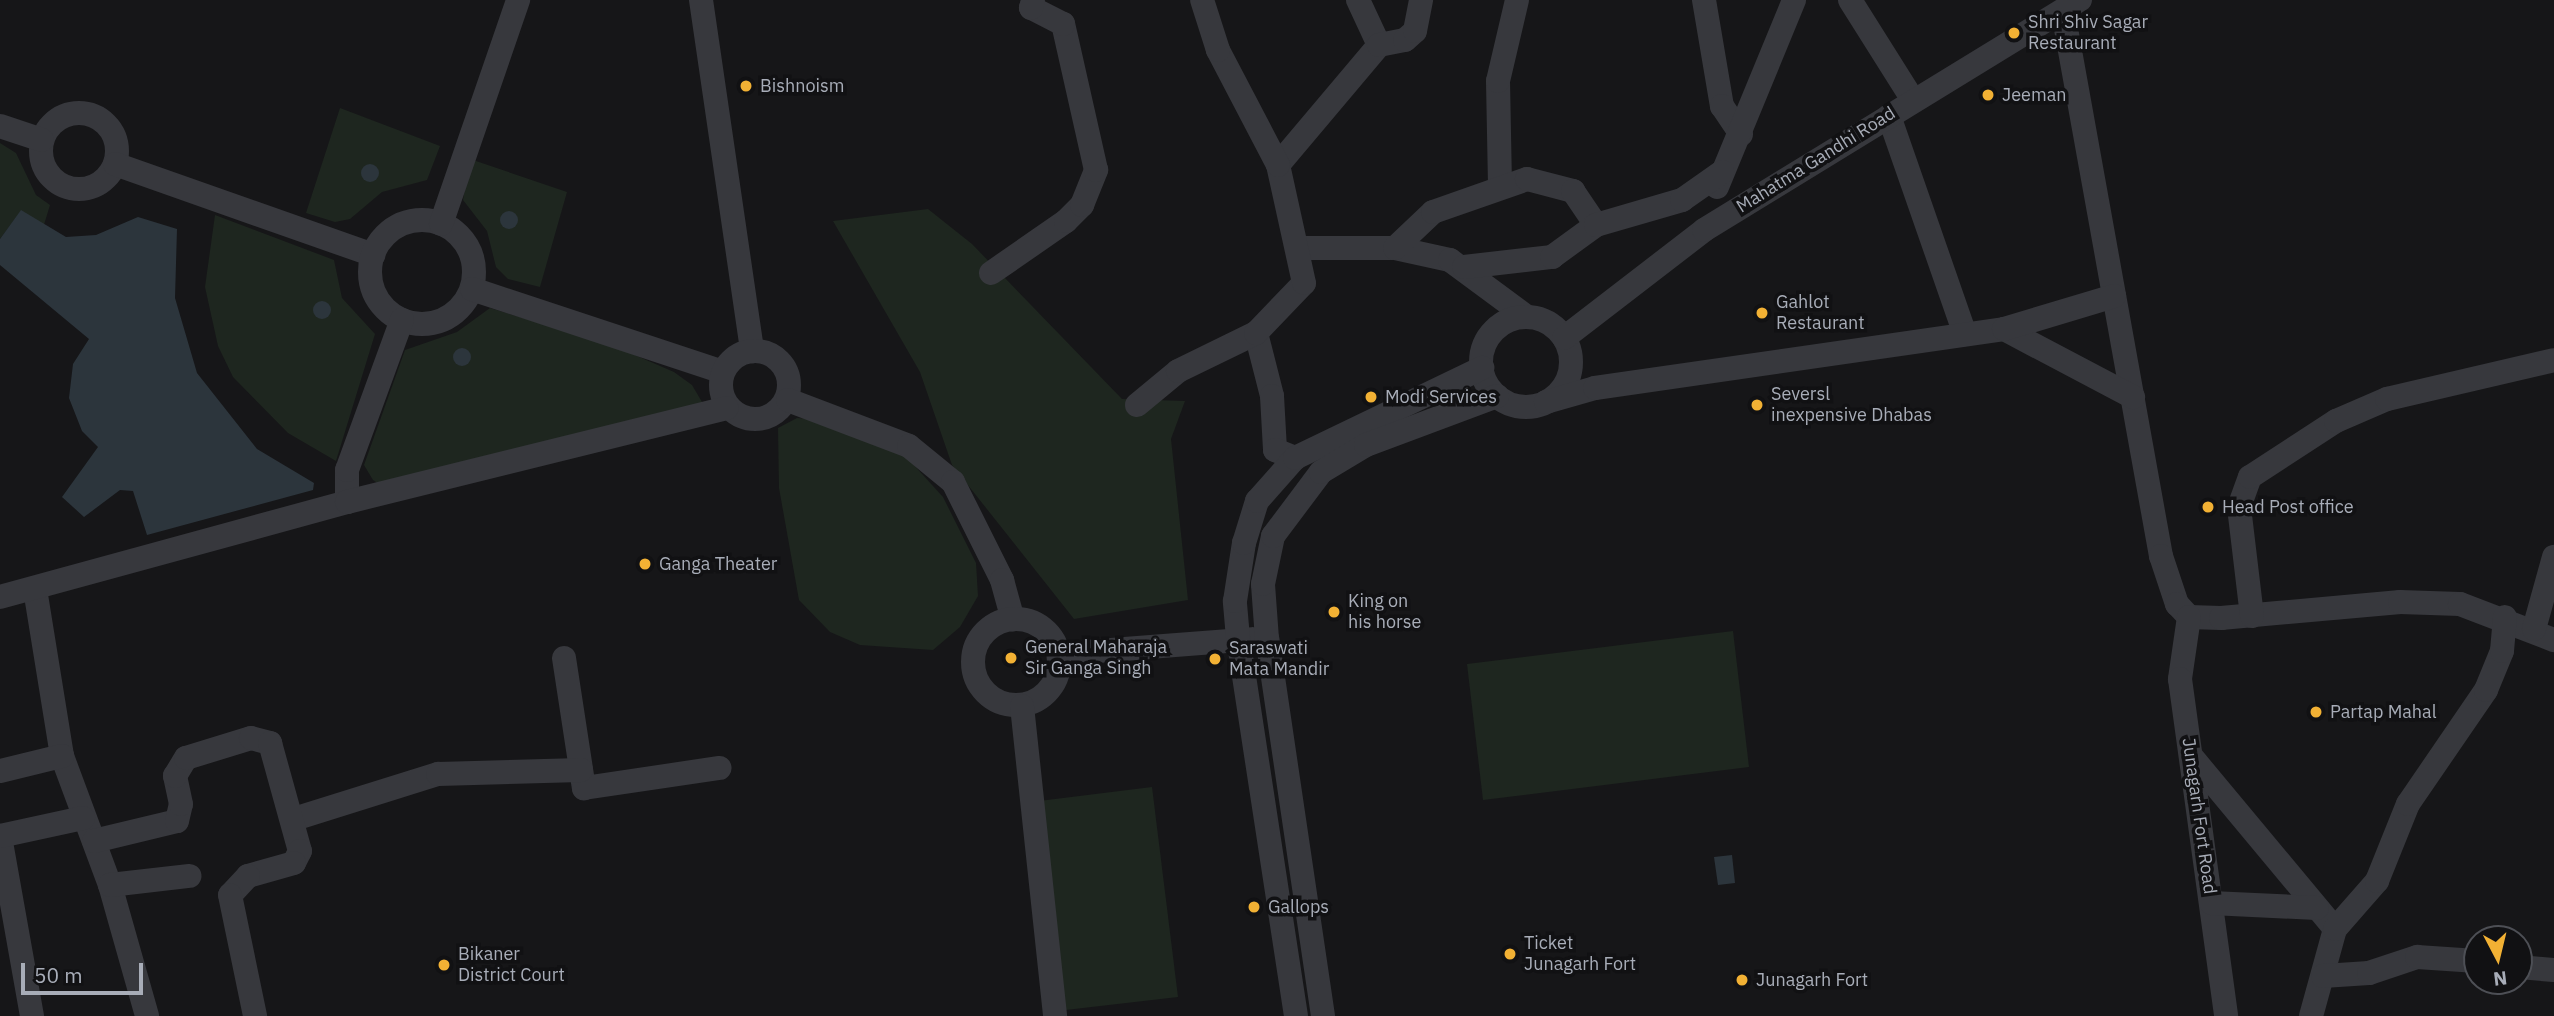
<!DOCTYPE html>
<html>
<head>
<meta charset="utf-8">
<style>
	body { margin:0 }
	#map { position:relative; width:2554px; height:1016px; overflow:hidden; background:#161618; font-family:"IBM Plex Sans",sans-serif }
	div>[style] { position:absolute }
	.green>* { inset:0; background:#1e261f }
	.water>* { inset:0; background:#2c353c }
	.round { border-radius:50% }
	.minor>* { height:24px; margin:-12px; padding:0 12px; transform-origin:12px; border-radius:12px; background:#37383d }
	.minor>.ring { margin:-12px; padding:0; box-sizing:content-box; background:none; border:24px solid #37383d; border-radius:50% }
	.dots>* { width:19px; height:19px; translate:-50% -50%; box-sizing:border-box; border:4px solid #111113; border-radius:50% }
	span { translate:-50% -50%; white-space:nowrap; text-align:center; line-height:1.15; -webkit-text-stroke:7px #111113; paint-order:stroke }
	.poi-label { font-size:18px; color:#a8adb8 }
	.left { translate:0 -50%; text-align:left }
	.street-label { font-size:18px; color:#a8adb8 }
	.north { position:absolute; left:2463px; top:925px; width:70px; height:70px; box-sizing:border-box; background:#111113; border:2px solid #4d4f55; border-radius:50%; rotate:173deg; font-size:19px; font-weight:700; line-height:28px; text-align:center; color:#a8adb8 }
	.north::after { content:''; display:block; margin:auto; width:24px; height:32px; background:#f2b134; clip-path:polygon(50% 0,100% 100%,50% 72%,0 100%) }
	.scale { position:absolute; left:21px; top:963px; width:122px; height:32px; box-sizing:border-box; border:4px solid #a8adb8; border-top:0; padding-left:9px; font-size:21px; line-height:24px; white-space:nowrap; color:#a8adb8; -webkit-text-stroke:5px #111113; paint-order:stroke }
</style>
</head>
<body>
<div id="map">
	<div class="green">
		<div style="clip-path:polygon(340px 108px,440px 146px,427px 180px,382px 192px,350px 219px,335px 222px,306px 213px)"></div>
		<div style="clip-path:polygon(0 143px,16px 153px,36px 195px,50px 205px,43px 228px,21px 211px,0 239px)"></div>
		<div style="clip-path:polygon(470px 159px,567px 192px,540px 287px,508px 279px,496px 267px,487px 231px,463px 200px)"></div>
		<div style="clip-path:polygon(928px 209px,972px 244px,1122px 399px,1185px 401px,1171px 439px,1188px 600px,1074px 619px,952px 465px,920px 372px,833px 221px)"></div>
		<div style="clip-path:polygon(215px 215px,334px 260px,342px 298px,375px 334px,336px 461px,288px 433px,233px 377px,218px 346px,205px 287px)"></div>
		<div style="clip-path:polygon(490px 308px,607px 343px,674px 372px,692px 385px,705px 407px,379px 484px,373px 480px,364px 465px,405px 350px,457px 332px)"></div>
		<div style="clip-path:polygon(797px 418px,827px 420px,903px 453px,943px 497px,976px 563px,978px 596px,960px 627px,933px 650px,860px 645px,830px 632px,799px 600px,779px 488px,778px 428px)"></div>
		<div style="clip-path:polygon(1733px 631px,1749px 767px,1483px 800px,1467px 664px)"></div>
		<div style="clip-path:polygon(1152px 787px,1178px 997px,1057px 1011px,1031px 802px)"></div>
	</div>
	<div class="water">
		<div class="round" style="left:361px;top:164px;width:18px;height:18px"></div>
		<div style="clip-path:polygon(21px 210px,66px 237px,96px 235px,138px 217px,177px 229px,175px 298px,197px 373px,257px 449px,314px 483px,313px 490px,147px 535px,133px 491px,120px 490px,84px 517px,62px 497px,98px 447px,82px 431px,69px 398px,73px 364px,89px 339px,0 265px,0 239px)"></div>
		<div class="round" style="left:500px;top:211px;width:18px;height:18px"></div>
		<div class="round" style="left:313px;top:301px;width:18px;height:18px"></div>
		<div class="round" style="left:453px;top:348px;width:18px;height:18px"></div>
		<div style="clip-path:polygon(1732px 855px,1735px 883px,1718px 885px,1714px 857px)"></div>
	</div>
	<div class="minor">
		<div style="left:701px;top:0;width:355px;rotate:81.7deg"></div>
		<div style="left:1358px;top:0;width:50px;rotate:65deg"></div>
		<div style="left:1704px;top:0;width:108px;rotate:80.4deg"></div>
		<div style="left:1722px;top:106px;width:34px;rotate:56deg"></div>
		<div style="left:1850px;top:0;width:118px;rotate:57.8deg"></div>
		<div style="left:2063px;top:12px;width:553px;rotate:79.79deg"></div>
		<div style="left:2161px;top:556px;width:51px;rotate:71.6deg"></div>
		<div style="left:2177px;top:604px;width:18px;rotate:47deg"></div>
		<div style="left:2189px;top:617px;width:32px;rotate:2deg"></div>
		<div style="left:2221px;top:618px;width:180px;rotate:-5.1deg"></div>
		<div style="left:2400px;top:602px;width:60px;rotate:1.9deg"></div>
		<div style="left:2460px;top:604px;width:101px;rotate:21deg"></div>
		<div class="ring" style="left:41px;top:113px;width:52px;height:52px"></div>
		<div style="left:1889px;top:116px;width:231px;rotate:70.8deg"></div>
		<div style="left:0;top:126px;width:44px;rotate:18.4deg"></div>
		<div style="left:115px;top:164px;width:274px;rotate:19.4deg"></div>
		<div style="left:1278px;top:165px;width:157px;rotate:-49.9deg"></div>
		<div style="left:1379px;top:45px;width:26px;rotate:-11deg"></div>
		<div style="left:1405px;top:40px;width:13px;rotate:-42deg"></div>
		<div style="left:1415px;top:31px;width:32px;rotate:-79deg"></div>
		<div style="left:1500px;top:185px;width:104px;rotate:-91.1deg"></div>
		<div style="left:1498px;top:81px;width:83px;rotate:-76.8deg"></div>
		<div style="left:1717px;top:187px;width:202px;rotate:-67.6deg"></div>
		<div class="ring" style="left:370px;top:220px;width:80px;height:80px"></div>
		<div style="left:441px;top:224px;width:237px;rotate:-71deg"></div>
		<div style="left:1299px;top:248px;width:96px"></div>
		<div style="left:1395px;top:248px;width:56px;rotate:12.3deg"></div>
		<div style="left:1450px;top:260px;width:96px;rotate:36.5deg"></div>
		<div style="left:1395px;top:248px;width:52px;rotate:-43.5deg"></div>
		<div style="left:1433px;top:212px;width:100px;rotate:-19.3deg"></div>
		<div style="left:1527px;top:179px;width:48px;rotate:14.6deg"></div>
		<div style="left:1573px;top:191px;width:41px;rotate:55.9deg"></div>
		<div style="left:1464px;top:267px;width:89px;rotate:-6.5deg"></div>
		<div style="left:1552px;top:257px;width:54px;rotate:-36deg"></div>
		<div style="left:1596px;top:225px;width:90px;rotate:-16.2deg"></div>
		<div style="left:1682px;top:200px;width:49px;rotate:-35deg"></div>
		<div style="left:991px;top:273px;width:91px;rotate:-34.7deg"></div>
		<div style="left:1066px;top:221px;width:23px;rotate:-45deg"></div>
		<div style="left:1082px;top:205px;width:38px;rotate:-68deg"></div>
		<div style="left:1096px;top:170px;width:150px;rotate:-102.7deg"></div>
		<div style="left:1063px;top:24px;width:36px;rotate:-153deg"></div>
		<div style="left:1031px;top:8px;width:8px;rotate:-76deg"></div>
		<div style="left:472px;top:289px;width:264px;rotate:18.3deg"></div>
		<div class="ring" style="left:1481px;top:317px;width:66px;height:66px"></div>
		<div style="left:2004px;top:329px;width:146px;rotate:27.8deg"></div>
		<div style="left:1256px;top:333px;width:65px;rotate:75.7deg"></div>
		<div style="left:1272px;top:396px;width:54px;rotate:86.8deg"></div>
		<div style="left:1275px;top:450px;width:22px;rotate:22deg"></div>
		<div style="left:1564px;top:338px;width:177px;rotate:-37.6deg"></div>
		<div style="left:1704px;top:230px;width:441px;rotate:-31.5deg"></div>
		<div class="ring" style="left:721px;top:351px;width:44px;height:44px"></div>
		<div style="left:788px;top:400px;width:129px;rotate:20.8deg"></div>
		<div style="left:909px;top:446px;width:57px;rotate:39.3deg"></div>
		<div style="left:953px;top:482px;width:110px;rotate:63.4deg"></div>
		<div style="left:1002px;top:580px;width:41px;rotate:74.6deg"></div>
		<div style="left:1546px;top:402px;width:51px;rotate:-15.9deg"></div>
		<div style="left:1595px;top:388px;width:413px;rotate:-8.2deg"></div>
		<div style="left:2004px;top:329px;width:115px;rotate:-16.7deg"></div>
		<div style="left:1137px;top:405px;width:53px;rotate:-39.7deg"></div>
		<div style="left:1178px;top:371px;width:87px;rotate:-26deg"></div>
		<div style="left:1256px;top:333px;width:69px;rotate:-46.2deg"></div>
		<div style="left:1304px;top:283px;width:121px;rotate:-102.4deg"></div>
		<div style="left:1278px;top:165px;width:130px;rotate:-117.6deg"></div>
		<div style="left:1218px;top:50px;width:52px;rotate:-107.7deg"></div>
		<div style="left:347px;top:502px;width:32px;rotate:-90deg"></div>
		<div style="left:347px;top:470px;width:160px;rotate:-69.9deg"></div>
		<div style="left:35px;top:589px;width:169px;rotate:80.8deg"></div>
		<div style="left:62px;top:756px;width:138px;rotate:69.6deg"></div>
		<div style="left:110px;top:885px;width:136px;rotate:74.2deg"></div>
		<div style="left:0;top:597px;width:360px;rotate:-15.3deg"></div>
		<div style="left:347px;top:502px;width:391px;rotate:-13.9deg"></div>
		<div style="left:2252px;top:616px;width:110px;rotate:-96.8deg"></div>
		<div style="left:2239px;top:507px;width:32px;rotate:-70deg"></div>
		<div style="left:2250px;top:477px;width:103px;rotate:-33.1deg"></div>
		<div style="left:2336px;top:421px;width:56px;rotate:-23.3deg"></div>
		<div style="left:2387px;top:399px;width:171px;rotate:-13.1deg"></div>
		<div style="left:2189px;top:617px;width:63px;rotate:98.3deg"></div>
		<div style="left:2180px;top:679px;width:340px;rotate:82.2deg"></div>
		<div class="ring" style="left:973px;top:619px;width:62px;height:62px"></div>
		<div style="left:2534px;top:629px;width:75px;rotate:-74.5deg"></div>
		<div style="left:1059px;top:654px;width:194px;rotate:-4.4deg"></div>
		<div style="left:564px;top:658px;width:132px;rotate:81.3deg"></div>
		<div style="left:584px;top:788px;width:137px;rotate:-8.4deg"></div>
		<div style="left:1022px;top:706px;width:312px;rotate:83.9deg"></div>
		<div style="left:2191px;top:756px;width:225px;rotate:50.2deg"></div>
		<div style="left:2335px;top:929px;width:90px;rotate:105.4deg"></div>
		<div style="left:0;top:771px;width:64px;rotate:-13.6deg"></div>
		<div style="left:294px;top:819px;width:151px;rotate:-17.4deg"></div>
		<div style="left:438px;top:774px;width:143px;rotate:-1.6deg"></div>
		<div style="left:94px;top:841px;width:85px;rotate:-13.5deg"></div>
		<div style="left:177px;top:821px;width:17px;rotate:-77deg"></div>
		<div style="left:181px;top:804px;width:29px;rotate:-102deg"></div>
		<div style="left:175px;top:776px;width:21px;rotate:-59deg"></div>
		<div style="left:186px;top:758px;width:68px;rotate:-17.1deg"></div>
		<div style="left:251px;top:738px;width:20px;rotate:15deg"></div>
		<div style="left:270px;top:743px;width:112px;rotate:74.5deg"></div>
		<div style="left:300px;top:851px;width:13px;rotate:117deg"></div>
		<div style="left:294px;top:863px;width:48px;rotate:164.2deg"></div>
		<div style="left:248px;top:876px;width:26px;rotate:133deg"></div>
		<div style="left:230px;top:895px;width:124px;rotate:78.3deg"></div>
		<div style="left:110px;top:885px;width:80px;rotate:-6.5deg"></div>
		<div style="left:2211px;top:903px;width:106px;rotate:2.7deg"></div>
		<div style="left:2335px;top:929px;width:64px;rotate:-48.8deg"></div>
		<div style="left:2377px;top:881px;width:83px;rotate:-68.1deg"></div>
		<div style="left:2408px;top:804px;width:138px;rotate:-55.6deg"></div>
		<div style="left:2486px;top:690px;width:42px;rotate:-67.7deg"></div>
		<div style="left:2502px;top:651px;width:34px;rotate:-85deg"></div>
		<div style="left:2519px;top:967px;width:35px;rotate:5deg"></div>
		<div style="left:2323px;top:976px;width:46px;rotate:-3.7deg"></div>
		<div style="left:2369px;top:973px;width:51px;rotate:-18.4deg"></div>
		<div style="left:2417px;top:957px;width:60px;rotate:3.8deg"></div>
		<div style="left:32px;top:1016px;width:183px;rotate:-100.1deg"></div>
		<div style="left:0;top:836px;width:85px;rotate:-12.2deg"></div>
		<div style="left:1296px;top:1016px;width:382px;rotate:-98.7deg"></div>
		<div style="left:1238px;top:638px;width:37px;rotate:-95deg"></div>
		<div style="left:1235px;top:601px;width:59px;rotate:-81.2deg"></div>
		<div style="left:1244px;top:543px;width:44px;rotate:-72.8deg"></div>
		<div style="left:1257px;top:501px;width:57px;rotate:-48.5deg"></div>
		<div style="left:1295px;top:458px;width:208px;rotate:-25.7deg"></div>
		<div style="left:1323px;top:1016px;width:381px;rotate:-98.4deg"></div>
		<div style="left:1267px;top:639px;width:55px;rotate:-94.2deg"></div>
		<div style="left:1263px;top:584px;width:49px;rotate:-78.2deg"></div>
		<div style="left:1273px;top:536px;width:80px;rotate:-53.1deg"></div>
		<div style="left:1321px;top:472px;width:52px;rotate:-31deg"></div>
		<div style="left:1366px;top:445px;width:140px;rotate:-20.5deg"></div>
	</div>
	<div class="dots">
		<div style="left:2014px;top:33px;background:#f2b134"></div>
		<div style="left:746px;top:86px;background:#f2b134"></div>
		<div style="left:1988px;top:95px;background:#f2b134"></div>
		<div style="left:1762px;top:313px;background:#f2b134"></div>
		<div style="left:1371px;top:397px;background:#f2b134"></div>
		<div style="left:1757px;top:405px;background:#f2b134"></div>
		<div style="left:2208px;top:507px;background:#f2b134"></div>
		<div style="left:645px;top:564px;background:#f2b134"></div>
		<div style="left:1334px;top:612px;background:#f2b134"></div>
		<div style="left:1011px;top:658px;background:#f2b134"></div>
		<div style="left:1215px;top:659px;background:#f2b134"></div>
		<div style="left:2316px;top:712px;background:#f2b134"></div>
		<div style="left:1254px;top:907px;background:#f2b134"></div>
		<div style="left:1510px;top:954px;background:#f2b134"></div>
		<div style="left:444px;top:965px;background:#f2b134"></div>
		<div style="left:1742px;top:980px;background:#f2b134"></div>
	</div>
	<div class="poi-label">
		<span class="left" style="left:2028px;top:33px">Shri Shiv Sagar<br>Restaurant</span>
		<span class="left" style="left:760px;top:86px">Bishnoism</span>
		<span class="left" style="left:2002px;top:95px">Jeeman</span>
		<span class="left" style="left:1776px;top:313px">Gahlot<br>Restaurant</span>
		<span class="left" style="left:1771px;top:405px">Seversl<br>inexpensive Dhabas</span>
		<span class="left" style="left:1385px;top:397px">Modi Services</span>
		<span class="left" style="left:2222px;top:507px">Head Post office</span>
		<span class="left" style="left:659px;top:564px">Ganga Theater</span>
		<span class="left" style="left:1348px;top:612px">King on<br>his horse</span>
		<span class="left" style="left:1025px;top:658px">General Maharaja<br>Sir Ganga Singh</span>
		<span class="left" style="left:1229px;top:659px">Saraswati<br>Mata Mandir</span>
		<span class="left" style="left:2330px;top:712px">Partap Mahal</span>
		<span class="left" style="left:1268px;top:907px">Gallops</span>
		<span class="left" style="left:1524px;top:954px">Ticket<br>Junagarh Fort</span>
		<span class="left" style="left:458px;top:965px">Bikaner<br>District Court</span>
		<span class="left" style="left:1756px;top:980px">Junagarh Fort</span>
	</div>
	<div class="street-label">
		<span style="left:1816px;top:160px;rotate:-32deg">Mahatma Gandhi Road</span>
		<span style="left:2199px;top:816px;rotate:82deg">Junagarh Fort Road</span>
	</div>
	<div class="north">N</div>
	<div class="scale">50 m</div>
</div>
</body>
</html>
